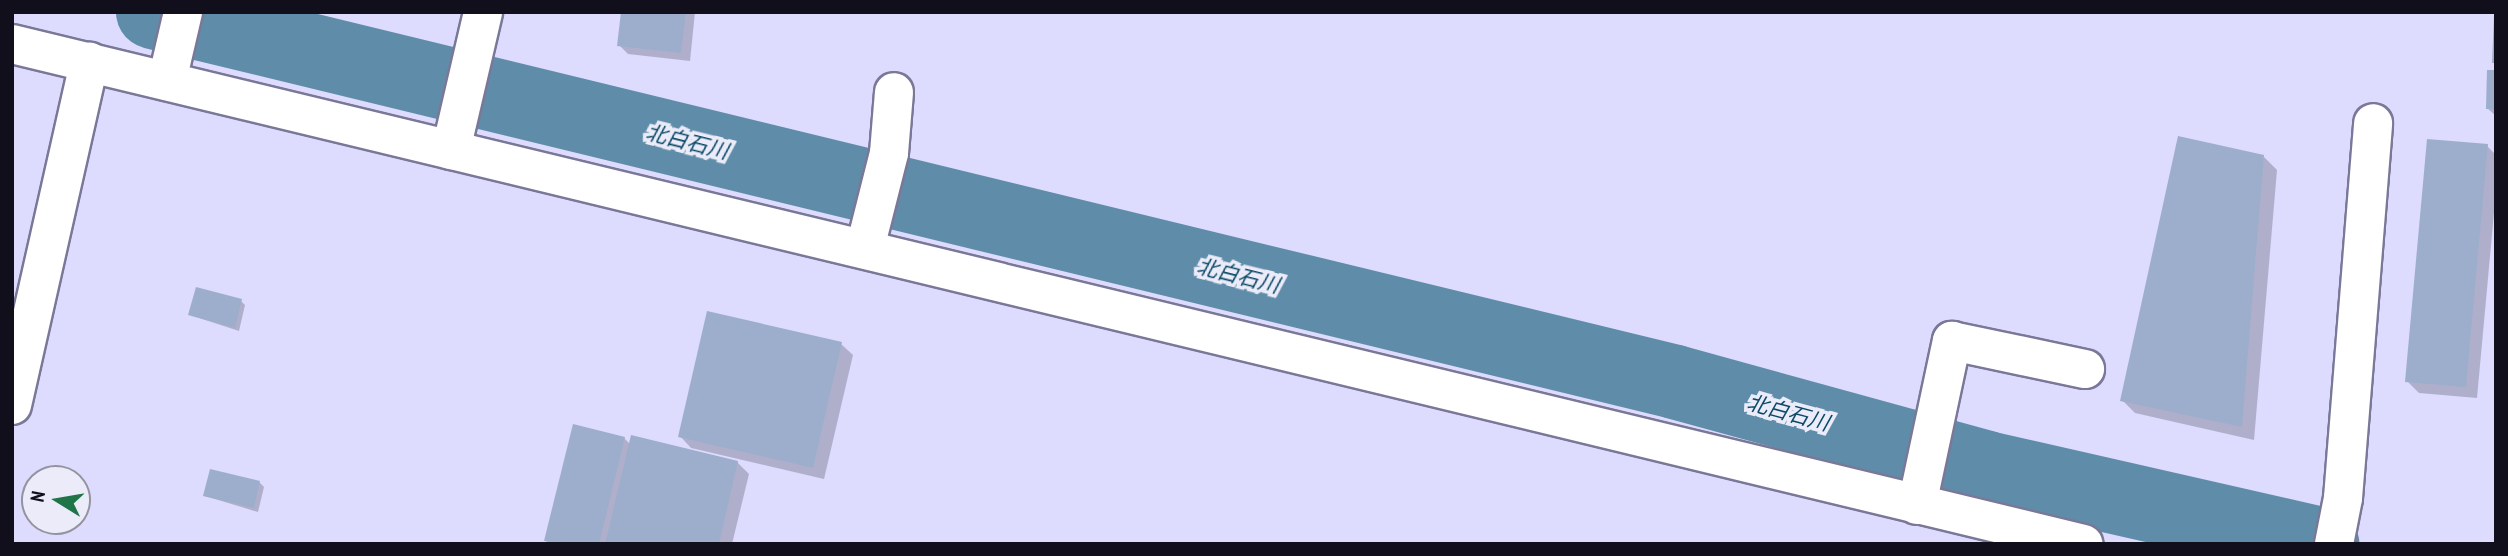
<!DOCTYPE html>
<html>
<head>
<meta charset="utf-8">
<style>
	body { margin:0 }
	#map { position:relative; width:2508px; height:556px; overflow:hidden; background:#dddbfe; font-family:"PT Sans Narrow","Noto Sans JP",sans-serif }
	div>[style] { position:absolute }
	.shadow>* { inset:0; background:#0003 }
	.river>* { height:74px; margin:-37px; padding:0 37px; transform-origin:37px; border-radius:37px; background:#5f8da9 }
	.building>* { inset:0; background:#9daecd }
	.roads { filter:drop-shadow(2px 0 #7a7898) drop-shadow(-2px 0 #7a7898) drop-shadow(0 2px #7a7898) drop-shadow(0 -2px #7a7898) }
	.minor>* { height:38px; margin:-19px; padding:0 19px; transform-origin:19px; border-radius:19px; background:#fff }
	span { translate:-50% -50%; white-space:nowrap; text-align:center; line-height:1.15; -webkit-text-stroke:7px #ebebf9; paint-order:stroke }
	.water-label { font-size:21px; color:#0b4a67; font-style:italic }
	.frame { position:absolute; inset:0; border:14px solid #110f1b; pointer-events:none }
	.north { position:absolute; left:21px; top:465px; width:70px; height:70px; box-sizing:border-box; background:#ebebf9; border:2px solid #9493a0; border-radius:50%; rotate:281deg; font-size:19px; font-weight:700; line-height:28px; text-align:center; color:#110f1b }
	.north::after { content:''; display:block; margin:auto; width:24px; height:32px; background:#207548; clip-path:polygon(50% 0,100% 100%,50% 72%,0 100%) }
</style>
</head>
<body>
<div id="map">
	<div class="shadow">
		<div style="clip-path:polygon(623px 12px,695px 12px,690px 61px,628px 54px,619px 45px)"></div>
		<div style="clip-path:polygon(2496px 72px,2496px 116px,2487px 108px)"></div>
		<div style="clip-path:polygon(2487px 146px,2496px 155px,2496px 191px,2477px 398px,2419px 393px,2407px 381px)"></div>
		<div style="clip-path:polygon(2264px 157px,2277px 170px,2254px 440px,2135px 413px,2122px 400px)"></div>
		<div style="clip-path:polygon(241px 301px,245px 305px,239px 331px,190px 315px)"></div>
		<div style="clip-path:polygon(841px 344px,853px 355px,824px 479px,691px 448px,680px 436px)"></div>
		<div style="clip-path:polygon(624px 438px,631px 445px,737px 462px,749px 474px,732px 544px,549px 544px,546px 541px)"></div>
		<div style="clip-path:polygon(259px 482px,264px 487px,258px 512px,205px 496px)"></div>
	</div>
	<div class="river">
		<div style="left:153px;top:12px;width:1566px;rotate:13.66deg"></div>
		<div style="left:1675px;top:382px;width:324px;rotate:15.4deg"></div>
		<div style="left:1987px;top:468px;width:344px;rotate:12.8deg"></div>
	</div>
	<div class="building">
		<div style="clip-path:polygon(621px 12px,686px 12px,681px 53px,617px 46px)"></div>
		<div style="clip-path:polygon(2494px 15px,2496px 15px,2496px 63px,2492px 63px)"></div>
		<div style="clip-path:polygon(2487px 70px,2496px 70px,2496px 109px,2486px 109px)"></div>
		<div style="clip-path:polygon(2178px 136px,2264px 155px,2242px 427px,2120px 401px)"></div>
		<div style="clip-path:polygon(2427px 139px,2488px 144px,2466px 387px,2405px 382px)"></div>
		<div style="clip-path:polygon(196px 287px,242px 299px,235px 328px,188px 315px)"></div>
		<div style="clip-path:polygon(707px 311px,842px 342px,813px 468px,678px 437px)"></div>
		<div style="clip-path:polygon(573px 424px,625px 437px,599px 544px,544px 541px)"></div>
		<div style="clip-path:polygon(631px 435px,738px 461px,719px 544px,605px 544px)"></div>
		<div style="clip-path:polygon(210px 469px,260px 481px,254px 508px,203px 496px)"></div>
	</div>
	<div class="roads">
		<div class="minor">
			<div style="left:12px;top:44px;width:2131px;rotate:13.57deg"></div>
			<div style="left:167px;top:81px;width:71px;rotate:-76.9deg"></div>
			<div style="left:451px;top:150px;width:142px;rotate:-76.9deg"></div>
			<div style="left:865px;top:248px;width:98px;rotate:-75.8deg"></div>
			<div style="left:889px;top:153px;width:61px;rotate:-85.3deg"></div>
			<div style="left:12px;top:405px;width:352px;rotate:-77.3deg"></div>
			<div style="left:1917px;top:505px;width:168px;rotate:-78deg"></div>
			<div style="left:1952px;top:341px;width:136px;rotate:11.9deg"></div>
			<div style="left:2334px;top:544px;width:47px;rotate:-78.9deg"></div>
			<div style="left:2343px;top:498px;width:376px;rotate:-85.4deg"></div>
		</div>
	</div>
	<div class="water-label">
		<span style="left:687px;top:142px;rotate:14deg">北白石川</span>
		<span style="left:1238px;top:276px;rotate:14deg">北白石川</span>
		<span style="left:1788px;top:413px;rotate:15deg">北白石川</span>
	</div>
	<div class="frame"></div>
	<div class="north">N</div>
</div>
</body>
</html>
